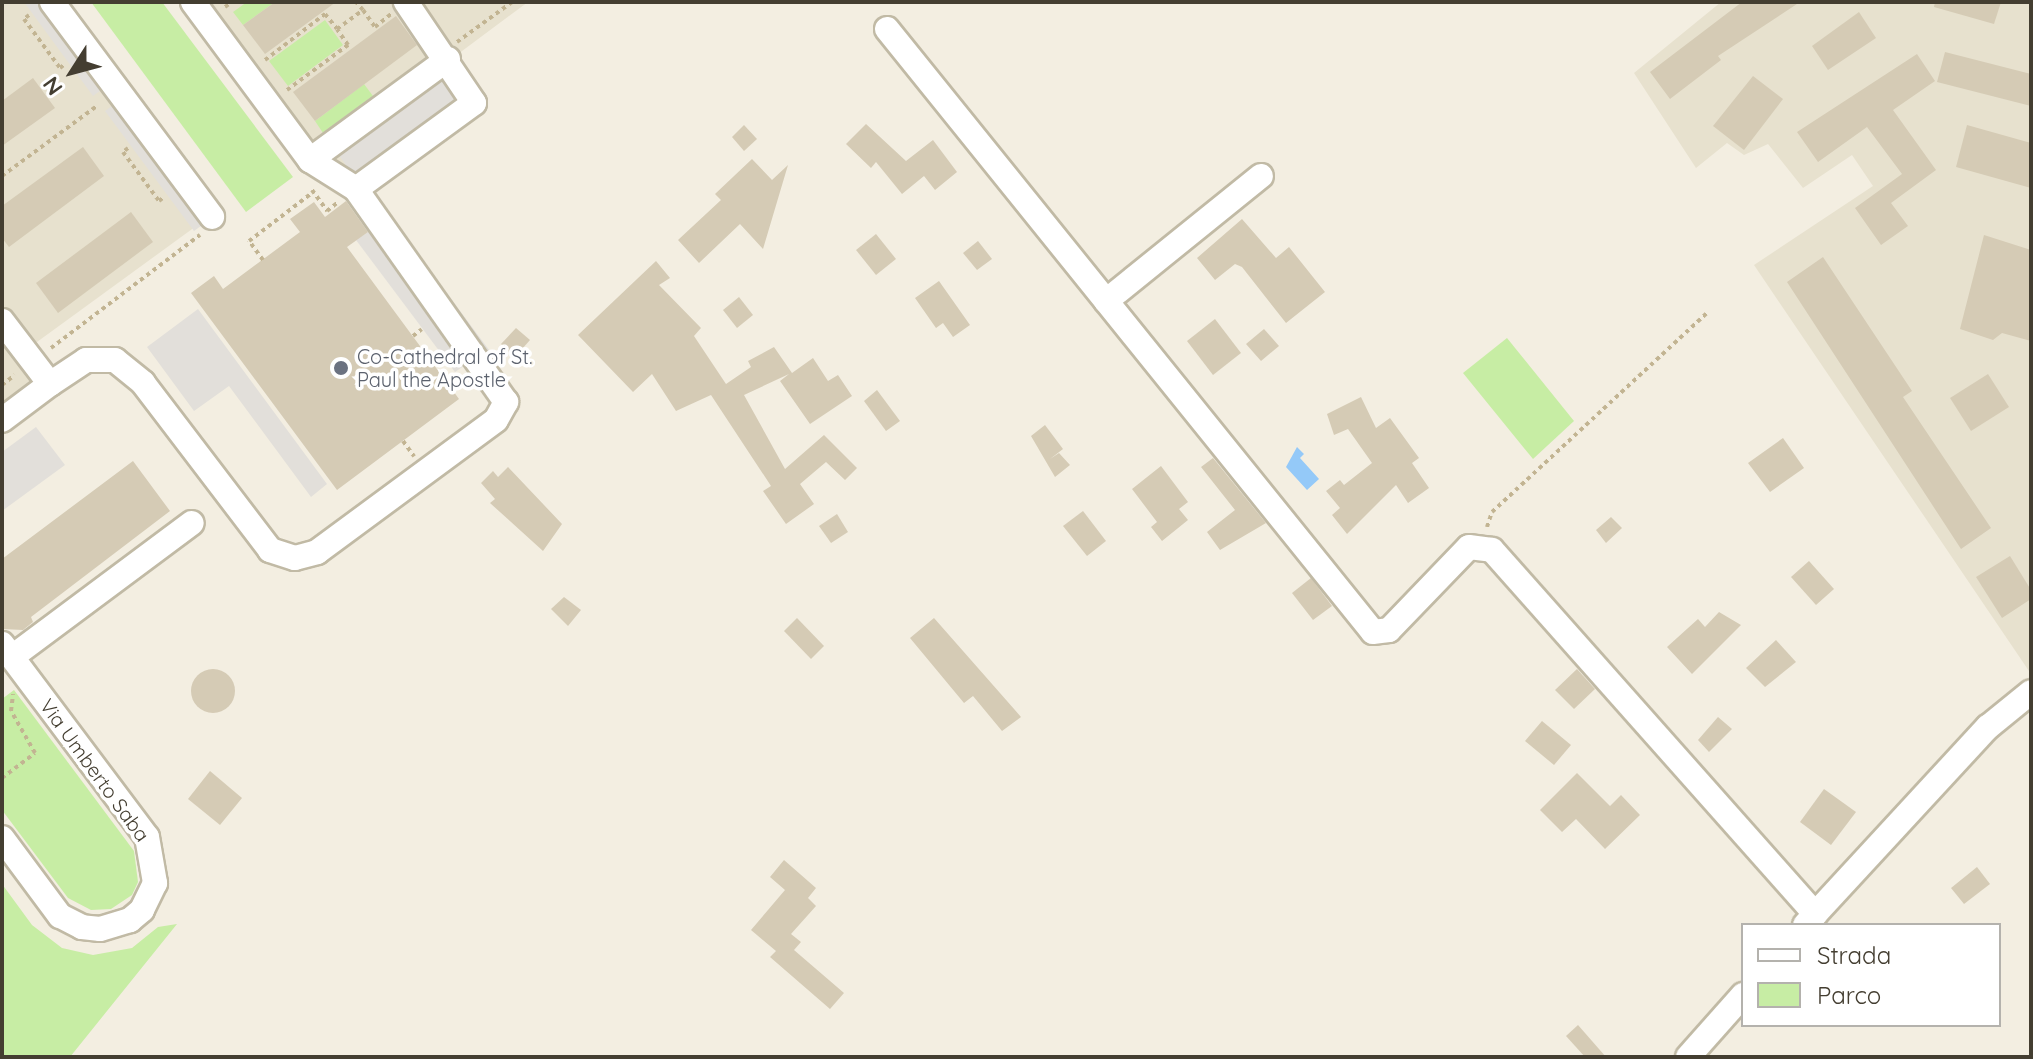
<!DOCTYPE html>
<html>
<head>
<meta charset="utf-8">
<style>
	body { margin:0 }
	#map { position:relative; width:2033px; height:1059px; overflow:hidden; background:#f3eee1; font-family:Quicksand,sans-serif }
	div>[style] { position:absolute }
	.residential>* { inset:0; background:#e7e1ce }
	.green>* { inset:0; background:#c7eda4 }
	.parking>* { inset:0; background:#e2dfda }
	.water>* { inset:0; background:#94c9f8 }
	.building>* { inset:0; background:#d5cbb5 }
	.round { border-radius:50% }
	.path>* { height:4px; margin-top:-2px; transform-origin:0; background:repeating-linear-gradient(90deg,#c2b492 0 4px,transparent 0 8px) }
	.roads { filter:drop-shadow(2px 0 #c1baa5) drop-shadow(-2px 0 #c1baa5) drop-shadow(0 2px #c1baa5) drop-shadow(0 -2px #c1baa5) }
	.minor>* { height:24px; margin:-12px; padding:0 12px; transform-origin:12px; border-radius:12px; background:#fff }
	.dots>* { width:22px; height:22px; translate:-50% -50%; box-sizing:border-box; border:4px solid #fff; border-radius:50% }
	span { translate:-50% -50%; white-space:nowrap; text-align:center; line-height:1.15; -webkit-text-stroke:7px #fff; paint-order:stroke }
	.worship-label { font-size:20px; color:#5b616d }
	.left { translate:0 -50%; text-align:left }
	.street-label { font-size:20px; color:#443e31 }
	.frame { position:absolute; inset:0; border:4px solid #443e31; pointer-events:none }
	.legend { position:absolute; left:1741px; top:923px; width:260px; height:104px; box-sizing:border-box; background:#fff; border:2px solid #b4b2ad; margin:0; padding:10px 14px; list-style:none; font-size:24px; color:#443e31 }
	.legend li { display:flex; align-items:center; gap:16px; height:40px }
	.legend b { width:40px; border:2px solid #b4b2ad }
	.north { position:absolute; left:32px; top:32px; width:80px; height:80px; -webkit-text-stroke:6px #fff; paint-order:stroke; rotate:234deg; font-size:22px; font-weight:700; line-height:32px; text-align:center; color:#443e31 }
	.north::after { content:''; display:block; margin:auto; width:28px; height:36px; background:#443e31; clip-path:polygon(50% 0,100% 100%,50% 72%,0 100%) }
</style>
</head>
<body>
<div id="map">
	<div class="residential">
		<div style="clip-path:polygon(2px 2px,36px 2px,199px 224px,15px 358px,31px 381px,2px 403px)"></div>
		<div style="clip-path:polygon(178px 2px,528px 2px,458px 54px,357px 185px,303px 169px)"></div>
		<div style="clip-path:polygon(1721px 2px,2031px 2px,2031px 674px,1754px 265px,1873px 186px,1852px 155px,1803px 188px,1768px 144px,1744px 155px,1727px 143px,1696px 168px,1634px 73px)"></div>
	</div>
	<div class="green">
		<div style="clip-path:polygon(91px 2px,162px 2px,293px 177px,246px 212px)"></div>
		<div style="clip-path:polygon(247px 2px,275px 2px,243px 25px,233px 12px)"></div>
		<div style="clip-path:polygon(325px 20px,343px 45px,288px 86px,269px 61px)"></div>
		<div style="clip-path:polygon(364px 84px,373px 96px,323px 133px,315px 121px)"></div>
		<div style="clip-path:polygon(1507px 338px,1574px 421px,1533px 459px,1463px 373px)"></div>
		<div style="clip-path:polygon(14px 690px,134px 851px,138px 882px,132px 895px,111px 909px,91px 910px,68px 898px,2px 810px,2px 699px)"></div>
		<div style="clip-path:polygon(2px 884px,32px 925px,62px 948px,93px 955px,132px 948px,158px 927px,177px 924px,70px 1057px,2px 1057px)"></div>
	</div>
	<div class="parking">
		<div style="clip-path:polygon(24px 2px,41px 2px,104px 88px,93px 96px)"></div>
		<div style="clip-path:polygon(448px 74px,469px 102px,358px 182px,338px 154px)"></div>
		<div style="clip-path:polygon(116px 103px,205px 223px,194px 231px,105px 111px)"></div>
		<div style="clip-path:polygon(390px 217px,501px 366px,484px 379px,471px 361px,455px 372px,356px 240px)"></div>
		<div style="clip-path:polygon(198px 309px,327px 484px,311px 497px,229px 386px,194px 411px,147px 347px)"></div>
		<div style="clip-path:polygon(36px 427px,65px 465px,2px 511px,2px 452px)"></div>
	</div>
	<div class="water">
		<div style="clip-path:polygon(1297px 447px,1304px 454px,1300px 458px,1319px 479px,1307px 490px,1286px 467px)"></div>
	</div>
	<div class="building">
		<div style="clip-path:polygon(275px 2px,336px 2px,265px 54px,243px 25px)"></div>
		<div style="clip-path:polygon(1742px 2px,1800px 2px,1718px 56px,1721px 60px,1670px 99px,1650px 72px)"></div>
		<div style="clip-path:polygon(1935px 2px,2001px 2px,1994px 24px,1934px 7px)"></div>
		<div style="clip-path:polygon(1859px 12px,1876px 38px,1828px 70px,1812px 46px)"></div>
		<div style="clip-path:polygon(396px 16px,417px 45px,315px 121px,293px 92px)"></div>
		<div style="clip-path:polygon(1945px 52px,2031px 74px,2031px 106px,1937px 82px)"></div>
		<div style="clip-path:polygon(1917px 54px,1935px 81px,1893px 110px,1936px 170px,1891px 203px,1908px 226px,1881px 245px,1855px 208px,1902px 174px,1867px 127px,1818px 162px,1797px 132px)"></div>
		<div style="clip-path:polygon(1753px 76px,1783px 99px,1744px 150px,1713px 126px)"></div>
		<div style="clip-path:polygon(33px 78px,55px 108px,2px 146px,2px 101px)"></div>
		<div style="clip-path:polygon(866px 124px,906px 161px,933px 140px,957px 172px,935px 190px,924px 176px,902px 194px,876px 162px,871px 168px,846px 144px)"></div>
		<div style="clip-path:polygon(744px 125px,757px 139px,744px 151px,732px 137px)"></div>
		<div style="clip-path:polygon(1967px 125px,2031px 143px,2031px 188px,1956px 167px)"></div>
		<div style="clip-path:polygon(83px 147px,104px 176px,9px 247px,2px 238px,2px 206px)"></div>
		<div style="clip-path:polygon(752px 159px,772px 180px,788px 165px,763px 249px,740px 224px,699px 263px,678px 240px,721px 200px,715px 194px)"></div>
		<div style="clip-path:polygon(346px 201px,368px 232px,347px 247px,459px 399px,337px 490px,191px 293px,214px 276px,223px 289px,300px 232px,290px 219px,314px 202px,325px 217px)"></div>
		<div style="clip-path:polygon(131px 212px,153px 242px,58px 313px,36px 283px)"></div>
		<div style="clip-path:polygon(1242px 219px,1276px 258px,1289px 247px,1325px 292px,1286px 323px,1242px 267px,1235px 264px,1215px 280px,1197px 258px)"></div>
		<div style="clip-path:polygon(876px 234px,896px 259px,876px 275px,856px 250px)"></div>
		<div style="clip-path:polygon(1984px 235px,2031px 250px,2031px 341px,2002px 333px,1993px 340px,1960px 329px)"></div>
		<div style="clip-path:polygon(978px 241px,992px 259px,977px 270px,963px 253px)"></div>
		<div style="clip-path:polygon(1823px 257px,1912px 391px,1903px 397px,1991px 528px,1961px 549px,1787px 282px)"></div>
		<div style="clip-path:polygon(656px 261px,670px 278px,659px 285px,701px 328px,694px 336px,726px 384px,751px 367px,748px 361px,774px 347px,792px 373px,813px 358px,828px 381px,838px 375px,852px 396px,810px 424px,780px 381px,789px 374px,744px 395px,785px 469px,824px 435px,857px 468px,845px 480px,826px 462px,800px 484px,814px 504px,786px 524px,763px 491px,771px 486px,711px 395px,676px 411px,652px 374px,633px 392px,578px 335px)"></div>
		<div style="clip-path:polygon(939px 281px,970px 325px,953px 337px,943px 323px,936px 328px,915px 298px)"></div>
		<div style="clip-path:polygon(739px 297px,753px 315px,737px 328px,723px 310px)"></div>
		<div style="clip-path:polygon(1215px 319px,1241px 353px,1213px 375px,1187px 341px)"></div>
		<div style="clip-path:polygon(516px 328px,530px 340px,515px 357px,501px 344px)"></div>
		<div style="clip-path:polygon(1264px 329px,1279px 346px,1261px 361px,1246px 344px)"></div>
		<div style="clip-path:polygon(1988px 374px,2009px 407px,1971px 431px,1950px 398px)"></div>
		<div style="clip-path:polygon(877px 390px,900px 421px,886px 431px,864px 401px)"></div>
		<div style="clip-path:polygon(1361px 397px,1376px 428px,1390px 418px,1419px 458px,1412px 463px,1429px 488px,1408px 503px,1396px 485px,1347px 534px,1332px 515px,1340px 508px,1326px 491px,1340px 480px,1344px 485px,1372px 463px,1348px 429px,1334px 435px,1327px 414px)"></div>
		<div style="clip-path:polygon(1045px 425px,1063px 449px,1050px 459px,1059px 453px,1070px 465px,1055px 477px,1031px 436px)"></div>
		<div style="clip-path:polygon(1783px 438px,1804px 468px,1770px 492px,1748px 463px)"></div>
		<div style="clip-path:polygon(1213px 458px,1266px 523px,1220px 550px,1207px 532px,1235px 510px,1201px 467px)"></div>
		<div style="clip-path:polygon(133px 461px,170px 511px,31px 617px,33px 622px,23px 630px,2px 629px,2px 559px)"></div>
		<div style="clip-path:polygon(1161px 466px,1188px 502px,1179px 509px,1188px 520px,1162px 541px,1151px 527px,1157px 522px,1132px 489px)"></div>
		<div style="clip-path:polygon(508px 467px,562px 524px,543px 551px,490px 503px,495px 499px,481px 483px,493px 471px,498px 477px)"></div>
		<div style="clip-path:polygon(1083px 511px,1106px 541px,1087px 556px,1063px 526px)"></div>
		<div style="clip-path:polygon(837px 514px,848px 532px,831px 543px,819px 526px)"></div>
		<div style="clip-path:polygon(1611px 517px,1622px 528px,1606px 543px,1596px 530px)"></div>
		<div style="clip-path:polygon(2010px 556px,2031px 590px,2031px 599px,2002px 618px,1976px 577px)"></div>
		<div style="clip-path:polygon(1809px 561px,1834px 589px,1816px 605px,1791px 577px)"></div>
		<div style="clip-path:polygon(1311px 578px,1332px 606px,1313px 620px,1292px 593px)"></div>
		<div style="clip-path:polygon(564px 597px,581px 610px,568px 626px,551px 609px)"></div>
		<div style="clip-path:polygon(1719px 612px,1741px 625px,1692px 674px,1667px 647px,1698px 619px,1705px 627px)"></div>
		<div style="clip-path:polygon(797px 618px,824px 646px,811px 659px,784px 631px)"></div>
		<div style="clip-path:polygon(934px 618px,1021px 717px,1002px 731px,973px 696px,964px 703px,910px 638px)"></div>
		<div style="clip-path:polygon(1776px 640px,1796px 662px,1765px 687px,1746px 668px)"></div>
		<div class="round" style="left:191px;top:669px;width:44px;height:44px"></div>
		<div style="clip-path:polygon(1577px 669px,1595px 689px,1574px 709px,1555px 690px)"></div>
		<div style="clip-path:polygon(1718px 717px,1732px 729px,1709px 752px,1698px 740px)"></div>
		<div style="clip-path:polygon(1542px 721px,1571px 745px,1554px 765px,1525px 741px)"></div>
		<div style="clip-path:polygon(210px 771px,242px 798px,220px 825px,188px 799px)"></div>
		<div style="clip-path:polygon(1577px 773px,1610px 806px,1621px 795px,1640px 815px,1605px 849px,1576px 819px,1562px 832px,1540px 810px)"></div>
		<div style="clip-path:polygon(1824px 789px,1856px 812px,1831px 845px,1800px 822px)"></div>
		<div style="clip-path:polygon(784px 860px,816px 888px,808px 898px,816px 906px,791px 934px,801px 942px,794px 950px,844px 993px,830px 1009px,770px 957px,776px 951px,751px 930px,785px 890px,770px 877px)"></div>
		<div style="clip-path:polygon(1977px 867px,1990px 884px,1964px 904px,1951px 888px)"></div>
		<div style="clip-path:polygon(1578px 1025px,1606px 1057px,1585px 1057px,1566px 1036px)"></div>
	</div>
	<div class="path">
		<div style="left:225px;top:7px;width:9px;rotate:-36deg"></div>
		<div style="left:363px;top:10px;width:21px;rotate:55deg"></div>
		<div style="left:375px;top:27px;width:21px;rotate:-39deg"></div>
		<div style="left:29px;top:15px;width:6px;rotate:141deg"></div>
		<div style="left:24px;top:19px;width:61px;rotate:53.7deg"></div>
		<div style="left:60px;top:68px;width:6px;rotate:-39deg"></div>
		<div style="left:457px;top:42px;width:68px;rotate:-36deg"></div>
		<div style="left:265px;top:60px;width:76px;rotate:-37.5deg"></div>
		<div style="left:325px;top:14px;width:19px;rotate:51deg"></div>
		<div style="left:337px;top:29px;width:32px;rotate:-36deg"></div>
		<div style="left:363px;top:10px;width:11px;rotate:-131deg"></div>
		<div style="left:287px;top:90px;width:76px;rotate:-36.4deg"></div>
		<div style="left:348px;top:45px;width:19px;rotate:-125deg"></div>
		<div style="left:128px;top:148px;width:6px;rotate:141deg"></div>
		<div style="left:123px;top:152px;width:61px;rotate:53.7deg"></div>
		<div style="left:159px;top:201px;width:6px;rotate:-39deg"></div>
		<div style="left:2px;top:176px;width:118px;rotate:-36.4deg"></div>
		<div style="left:312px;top:190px;width:26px;rotate:54deg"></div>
		<div style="left:327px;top:211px;width:14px;rotate:-39deg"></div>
		<div style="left:263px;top:260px;width:24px;rotate:-126deg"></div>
		<div style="left:249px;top:241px;width:81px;rotate:-37.4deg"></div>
		<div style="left:413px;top:336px;width:11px;rotate:-38deg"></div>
		<div style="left:51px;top:348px;width:187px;rotate:-37.2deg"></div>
		<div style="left:2px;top:385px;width:16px;rotate:-38deg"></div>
		<div style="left:403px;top:441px;width:19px;rotate:54deg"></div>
		<div style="left:1487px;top:527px;width:16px;rotate:-72deg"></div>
		<div style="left:1492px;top:512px;width:294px;rotate:-42.8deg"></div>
		<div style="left:2px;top:778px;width:41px;rotate:-37.1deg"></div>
		<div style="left:35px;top:753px;width:48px;rotate:-119.7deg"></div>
		<div style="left:11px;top:711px;width:17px;rotate:-83deg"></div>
	</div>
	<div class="roads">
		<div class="minor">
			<div style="left:52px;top:2px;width:268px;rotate:53.3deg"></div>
			<div style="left:193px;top:2px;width:197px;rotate:53.5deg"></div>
			<div style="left:310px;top:160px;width:54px;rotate:32.2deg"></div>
			<div style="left:356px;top:189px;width:146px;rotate:-36.1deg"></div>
			<div style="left:474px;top:103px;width:122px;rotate:-124deg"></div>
			<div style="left:887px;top:29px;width:774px;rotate:51.13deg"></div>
			<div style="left:1373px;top:632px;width:16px;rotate:-7deg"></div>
			<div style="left:1389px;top:630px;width:115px;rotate:-46.1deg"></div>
			<div style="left:1469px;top:547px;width:23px;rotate:7deg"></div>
			<div style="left:1492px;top:550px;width:487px;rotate:48.4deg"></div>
			<div style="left:310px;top:160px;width:171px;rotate:-36.2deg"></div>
			<div style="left:1106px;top:301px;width:199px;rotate:-38.9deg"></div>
			<div style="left:2px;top:321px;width:79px;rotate:52.7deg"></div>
			<div style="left:50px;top:384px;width:60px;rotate:143.1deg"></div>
			<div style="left:50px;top:384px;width:43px;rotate:-33.7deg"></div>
			<div style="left:86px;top:360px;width:29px"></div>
			<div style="left:115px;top:360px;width:36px;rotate:39deg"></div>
			<div style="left:143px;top:383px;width:210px;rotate:52.7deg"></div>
			<div style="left:270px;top:550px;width:26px;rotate:18deg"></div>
			<div style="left:295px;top:558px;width:23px;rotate:-15deg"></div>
			<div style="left:317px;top:552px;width:222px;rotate:-36.4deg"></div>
			<div style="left:496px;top:420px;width:21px;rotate:-61deg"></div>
			<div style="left:506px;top:402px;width:261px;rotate:-125.2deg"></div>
			<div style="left:2px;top:644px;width:241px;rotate:53.1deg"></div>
			<div style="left:147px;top:837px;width:47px;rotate:80.1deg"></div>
			<div style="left:155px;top:883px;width:30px;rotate:116deg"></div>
			<div style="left:142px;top:910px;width:16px;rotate:140deg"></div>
			<div style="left:130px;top:920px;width:31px;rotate:163deg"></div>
			<div style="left:100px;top:929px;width:18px;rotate:-174deg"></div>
			<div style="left:82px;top:927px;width:25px;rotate:-153deg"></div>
			<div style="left:60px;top:916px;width:97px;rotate:-126.6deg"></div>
			<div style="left:12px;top:657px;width:224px;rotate:-36.7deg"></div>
			<div style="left:1805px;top:925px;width:270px;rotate:-47.3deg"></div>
			<div style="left:1988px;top:727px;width:55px;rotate:-39.1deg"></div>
			<div style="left:1688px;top:1057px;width:83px;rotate:-48.4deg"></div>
		</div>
	</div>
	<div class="dots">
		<div style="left:341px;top:368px;background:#6b7280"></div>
	</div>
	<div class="worship-label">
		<span class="left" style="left:357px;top:368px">Co-Cathedral of St.<br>Paul the Apostle</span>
	</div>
	<div class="street-label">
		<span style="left:95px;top:770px;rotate:54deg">Via Umberto Saba</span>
	</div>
	<div class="frame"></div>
	<ul class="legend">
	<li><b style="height:10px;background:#fff"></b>Strada</li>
	<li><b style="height:22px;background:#c7eda4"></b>Parco</li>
	</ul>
	<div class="north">N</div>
</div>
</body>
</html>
